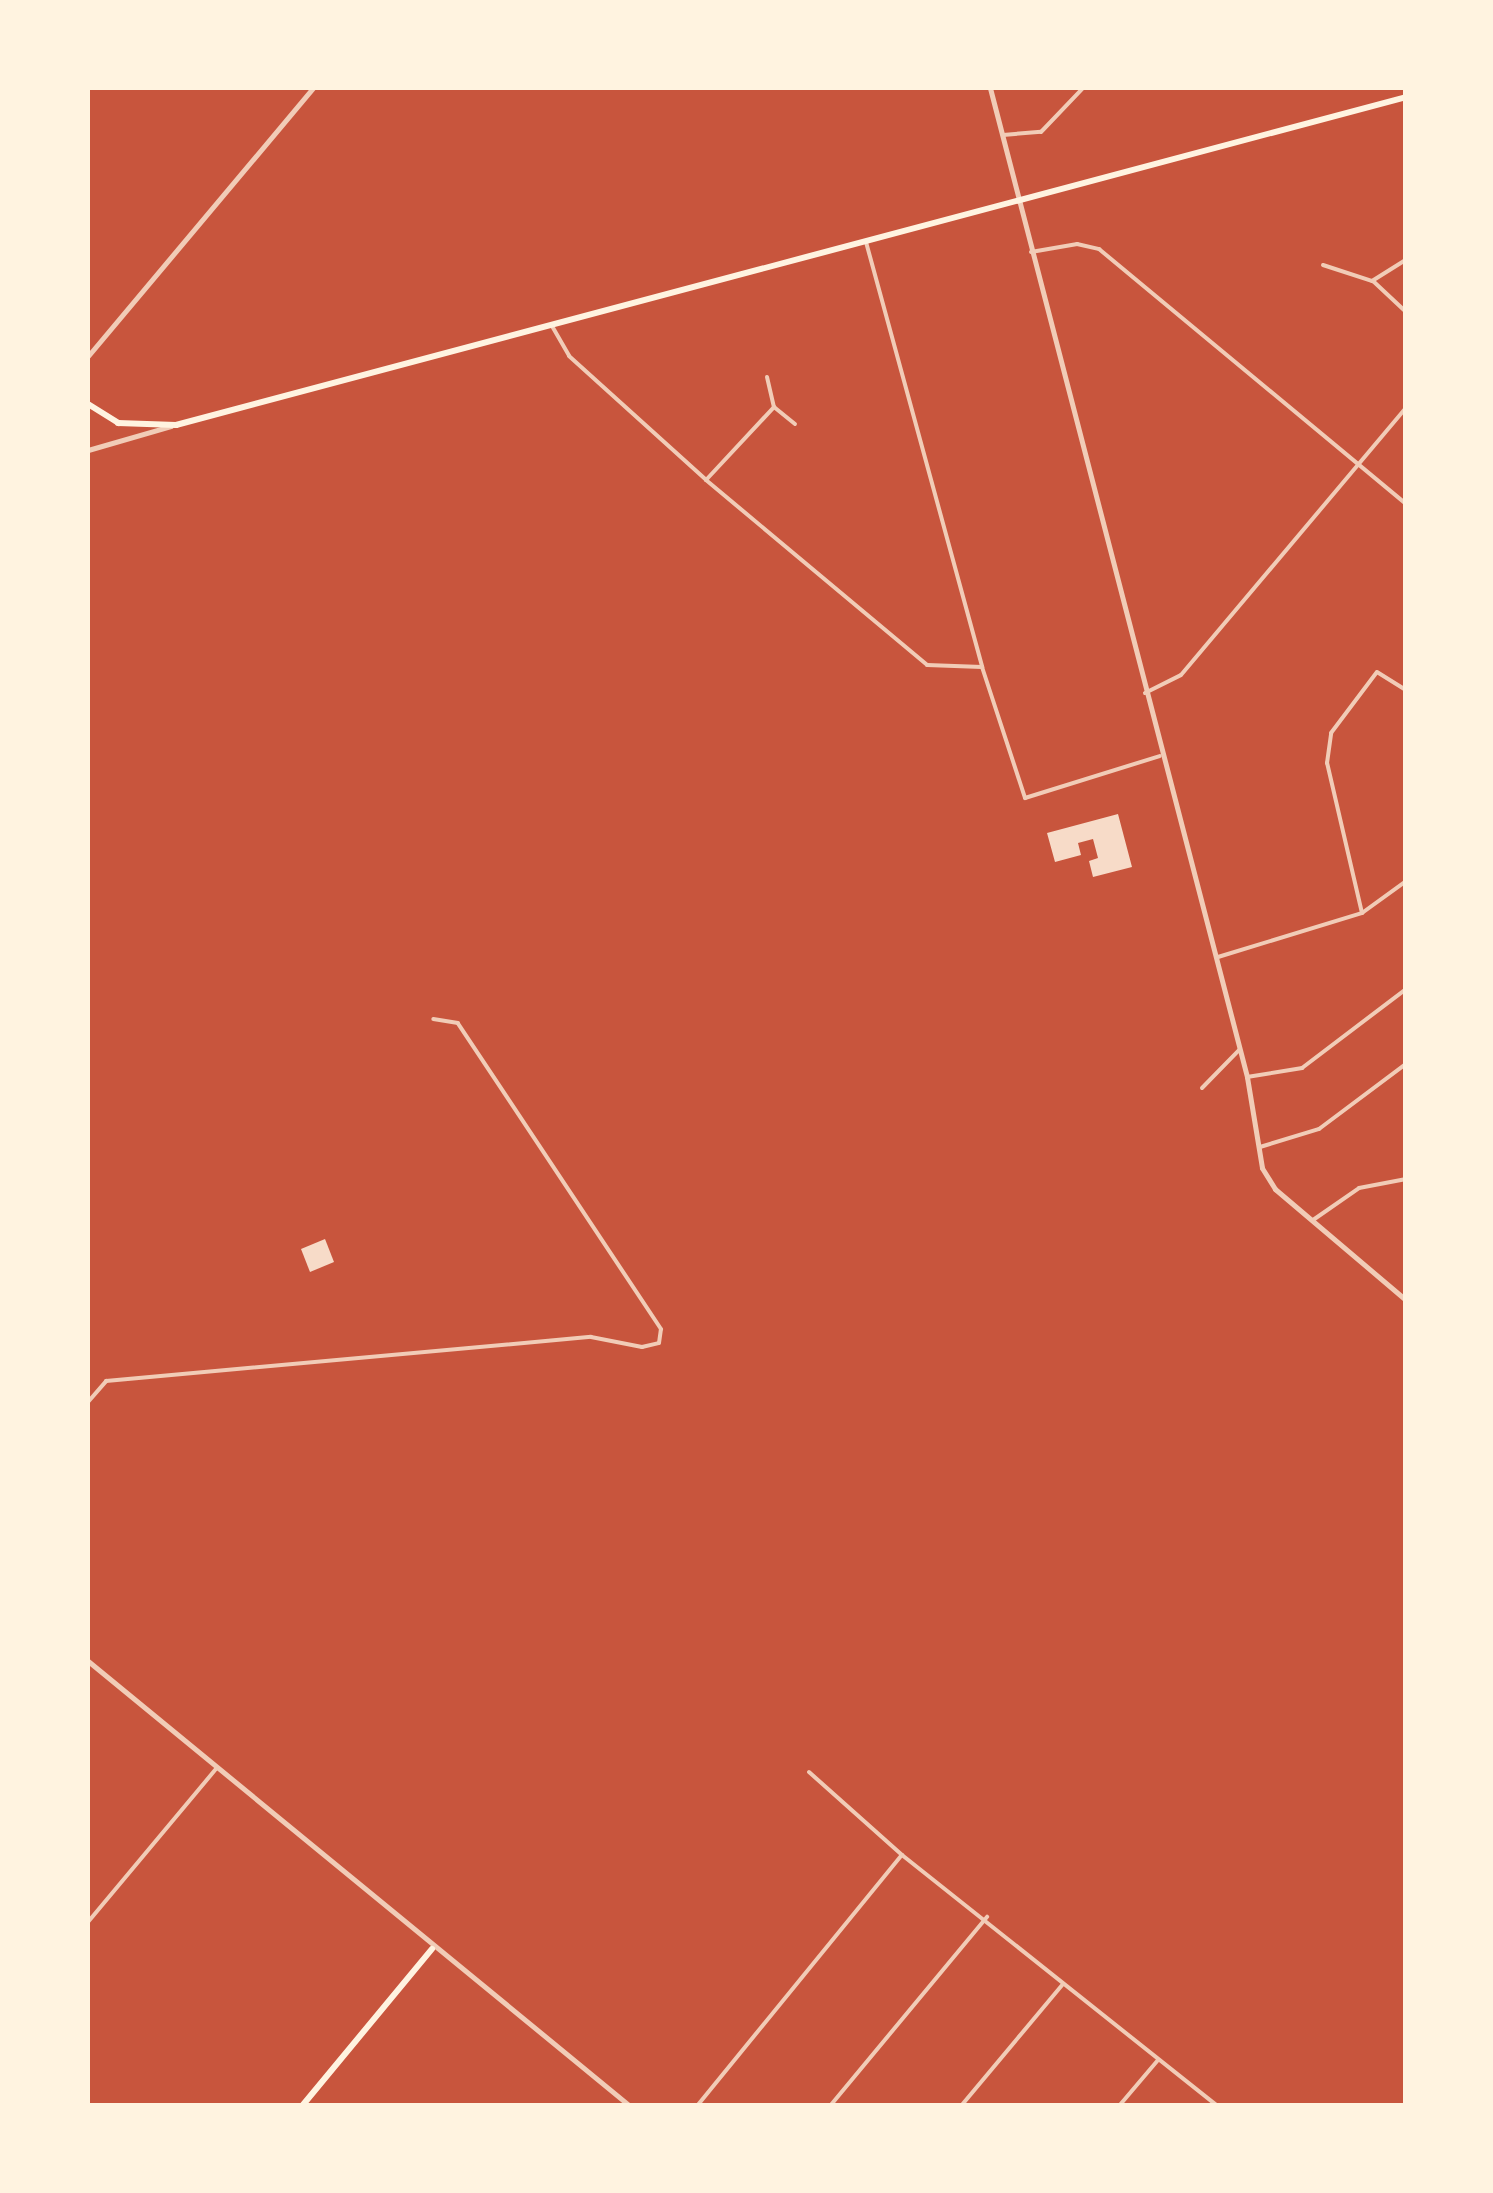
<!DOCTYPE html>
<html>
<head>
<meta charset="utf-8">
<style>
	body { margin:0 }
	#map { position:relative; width:1493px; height:2193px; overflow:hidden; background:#c8553d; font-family:Lato,sans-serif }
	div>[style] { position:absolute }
	.building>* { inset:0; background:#f7dbc8 }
	.minor>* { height:4px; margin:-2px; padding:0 2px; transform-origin:2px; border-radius:2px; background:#f1ccb7 }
	.tertiary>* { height:5px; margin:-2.5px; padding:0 2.5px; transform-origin:2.5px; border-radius:2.5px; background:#f1ccb7 }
	.secondary>* { height:6px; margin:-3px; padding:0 3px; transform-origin:3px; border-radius:3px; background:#fff3e0 }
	span { translate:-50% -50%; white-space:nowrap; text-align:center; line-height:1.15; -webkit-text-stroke:8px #fff3e0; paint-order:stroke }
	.frame { position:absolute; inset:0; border:90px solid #fff3e0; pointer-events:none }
</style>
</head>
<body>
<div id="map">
	<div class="building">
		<div style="clip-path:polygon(1118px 814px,1132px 867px,1093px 877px,1089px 861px,1098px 858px,1093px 839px,1078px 843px,1081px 855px,1055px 862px,1047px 833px)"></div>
		<div style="clip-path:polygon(325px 1239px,334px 1262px,310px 1272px,301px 1249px)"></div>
	</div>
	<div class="minor">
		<div style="left:1003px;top:135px;width:38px;rotate:-5deg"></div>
		<div style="left:1041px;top:132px;width:61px;rotate:-46.3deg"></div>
		<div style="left:866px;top:242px;width:441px;rotate:74.7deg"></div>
		<div style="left:982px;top:667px;width:138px;rotate:71.8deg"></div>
		<div style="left:1025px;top:798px;width:141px;rotate:-17.3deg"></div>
		<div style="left:1031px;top:252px;width:47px;rotate:-9.9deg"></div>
		<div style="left:1077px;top:244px;width:23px;rotate:13deg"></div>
		<div style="left:1099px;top:249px;width:399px;rotate:39.7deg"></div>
		<div style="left:1323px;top:265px;width:52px;rotate:18.1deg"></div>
		<div style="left:1372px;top:281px;width:40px;rotate:-32deg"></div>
		<div style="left:1373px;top:281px;width:45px;rotate:43.2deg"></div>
		<div style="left:552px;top:326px;width:34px;rotate:60deg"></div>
		<div style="left:569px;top:356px;width:185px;rotate:42.1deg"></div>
		<div style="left:706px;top:480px;width:288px;rotate:39.9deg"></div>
		<div style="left:927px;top:665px;width:55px;rotate:2.1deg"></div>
		<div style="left:767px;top:377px;width:31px;rotate:77deg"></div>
		<div style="left:774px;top:407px;width:27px;rotate:39deg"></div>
		<div style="left:706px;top:480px;width:100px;rotate:-47deg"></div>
		<div style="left:1145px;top:693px;width:40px;rotate:-26.6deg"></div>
		<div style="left:1181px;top:675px;width:349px;rotate:-49.9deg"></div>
		<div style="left:1362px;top:913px;width:154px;rotate:-103.1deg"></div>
		<div style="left:1327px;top:763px;width:30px;rotate:-82deg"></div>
		<div style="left:1331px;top:733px;width:76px;rotate:-53deg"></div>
		<div style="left:1377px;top:672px;width:34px;rotate:32deg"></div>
		<div style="left:1218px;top:957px;width:151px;rotate:-17deg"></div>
		<div style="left:1362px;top:913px;width:54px;rotate:-36deg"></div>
		<div style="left:1247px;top:1077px;width:56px;rotate:-9.3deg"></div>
		<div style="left:1302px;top:1068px;width:131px;rotate:-37.2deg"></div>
		<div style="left:1202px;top:1088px;width:54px;rotate:-45.7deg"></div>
		<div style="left:1260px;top:1147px;width:62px;rotate:-17deg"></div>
		<div style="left:1319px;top:1129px;width:109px;rotate:-36.8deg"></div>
		<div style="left:1313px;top:1220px;width:56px;rotate:-34.8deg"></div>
		<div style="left:1359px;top:1188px;width:48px;rotate:-10.8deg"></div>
		<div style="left:88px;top:1402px;width:28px;rotate:-49deg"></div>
		<div style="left:106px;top:1381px;width:487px;rotate:-5.2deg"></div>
		<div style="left:591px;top:1337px;width:52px;rotate:11.1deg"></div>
		<div style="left:642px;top:1347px;width:17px;rotate:-13deg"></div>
		<div style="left:659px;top:1343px;width:14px;rotate:-82deg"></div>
		<div style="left:661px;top:1329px;width:367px;rotate:-123.6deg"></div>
		<div style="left:458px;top:1023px;width:25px;rotate:-171deg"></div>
		<div style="left:809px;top:1772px;width:125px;rotate:41.7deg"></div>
		<div style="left:902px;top:1855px;width:403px;rotate:38.5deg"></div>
		<div style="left:88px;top:1922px;width:199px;rotate:-50.1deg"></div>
		<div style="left:697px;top:2106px;width:324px;rotate:-50.8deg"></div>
		<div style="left:830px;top:2106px;width:246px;rotate:-50.3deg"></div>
		<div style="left:961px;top:2106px;width:159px;rotate:-50.1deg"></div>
		<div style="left:1119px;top:2106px;width:60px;rotate:-49.7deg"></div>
	</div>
	<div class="tertiary">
		<div style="left:990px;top:88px;width:1022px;rotate:75.43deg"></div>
		<div style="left:1247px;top:1077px;width:92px;rotate:80.6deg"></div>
		<div style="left:1262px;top:1168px;width:25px;rotate:58deg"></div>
		<div style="left:1275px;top:1189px;width:172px;rotate:40.3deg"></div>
		<div style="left:88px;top:356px;width:350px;rotate:-50deg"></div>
		<div style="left:88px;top:450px;width:86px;rotate:-16.1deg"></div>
		<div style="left:88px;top:1661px;width:701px;rotate:39.39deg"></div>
	</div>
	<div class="secondary">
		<div style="left:88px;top:404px;width:36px;rotate:32deg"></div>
		<div style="left:118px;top:423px;width:58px;rotate:2deg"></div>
		<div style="left:176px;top:425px;width:1273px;rotate:-14.93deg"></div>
		<div style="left:302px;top:2106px;width:204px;rotate:-50.4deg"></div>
	</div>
	<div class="frame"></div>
</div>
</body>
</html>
